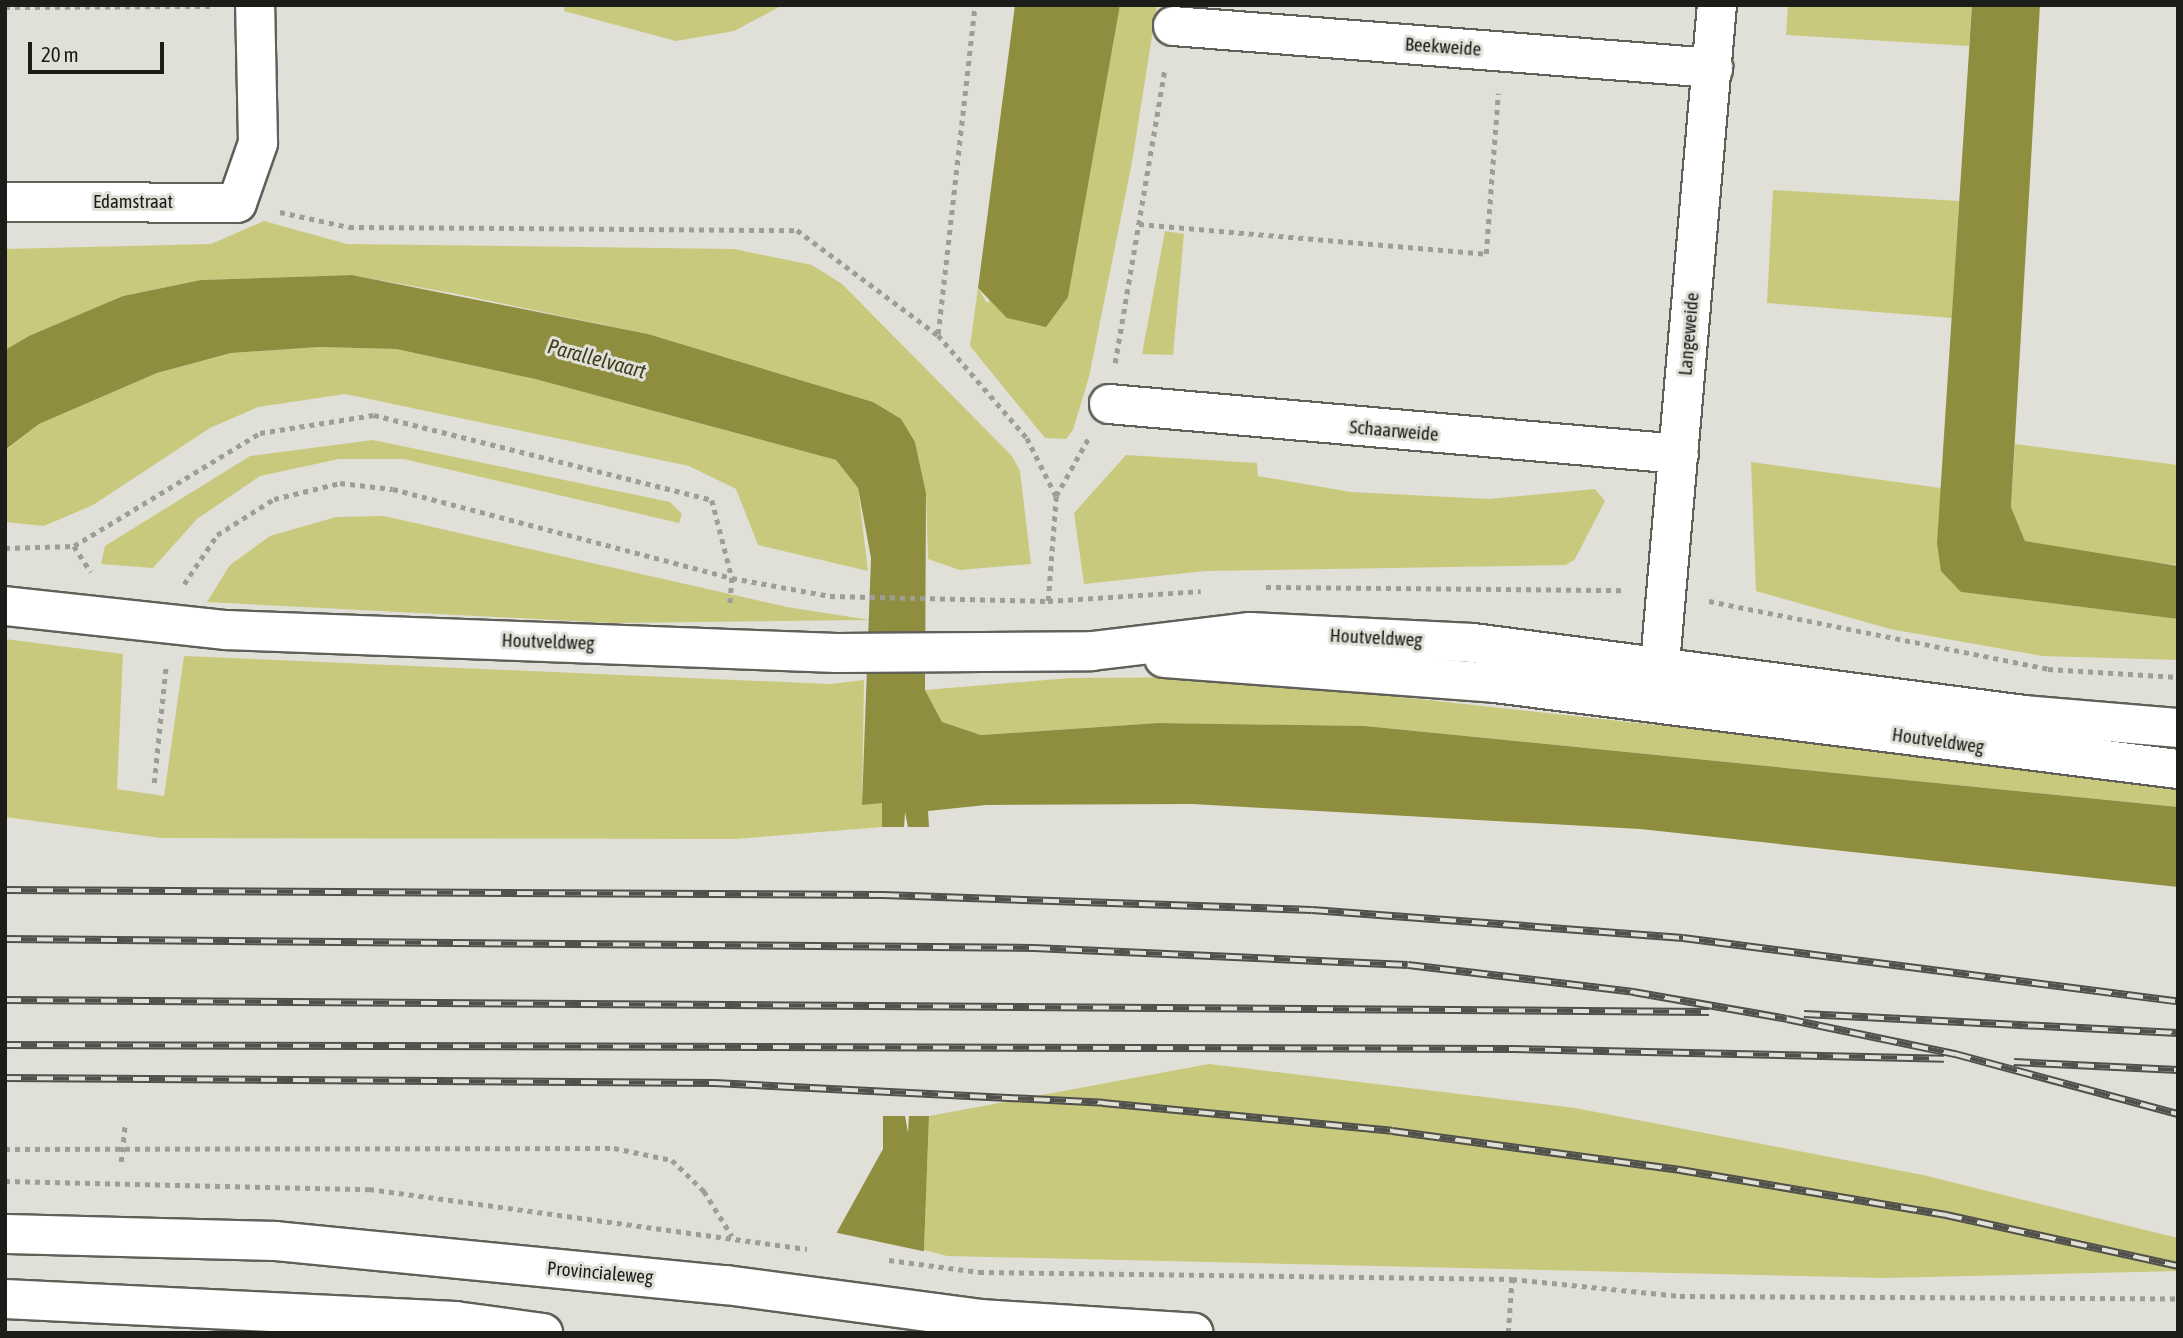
<!DOCTYPE html>
<html>
<head>
<meta charset="utf-8">
<style>
	body { margin:0 }
	#map { position:relative; width:2183px; height:1338px; overflow:hidden; background:#e0e0d8; font-family:"Asap Condensed",sans-serif }
	div>[style] { position:absolute }
	.green>* { inset:0; background:#c9c97e }
	.water>* { inset:0; background:#8f8e3e }
	.pier>* { inset:0; background:#e0e0d8 }
	.path>* { height:4.5px; margin-top:-2.25px; transform-origin:0; background:repeating-linear-gradient(90deg,#9e9e98 0 5px,transparent 0 10px) }
	.roads { filter:drop-shadow(2px 0 #606059) drop-shadow(-2px 0 #606059) drop-shadow(0 2px #606059) drop-shadow(0 -2px #606059) }
	.minor>* { height:38px; margin:-19px; padding:0 19px; transform-origin:19px; border-radius:19px; background:#fff }
	.major>* { height:38px; margin:-19px; padding:0 19px; transform-origin:19px; border-radius:19px; background:#fff }
	.rail>* { height:8px; margin-top:-4px; transform-origin:0; background:repeating-linear-gradient(90deg,#e0e0d8 0 16px,#50504c 0 32px); box-sizing:border-box; border-block:2px solid #50504c }
	span { translate:-50% -50%; white-space:nowrap; text-align:center; line-height:1.15; -webkit-text-stroke:6px #e0e0d8; paint-order:stroke }
	.street-label { font-size:19px; color:#1c1c19 }
	.water-label { font-size:21px; color:#3f3f1c; font-style:italic }
	.frame { position:absolute; inset:0; border:7px solid #1c1c19; pointer-events:none }
	.scale { position:absolute; left:28px; top:42px; width:136px; height:32px; box-sizing:border-box; border:4px solid #1c1c19; border-top:0; padding-left:9px; font-size:21px; line-height:24px; white-space:nowrap; color:#1c1c19; -webkit-text-stroke:5px #e0e0d8; paint-order:stroke }
</style>
</head>
<body>
<div id="map">
	<div class="green">
		<div style="clip-path:polygon(565px 5px,783px 5px,734px 31px,676px 41px,564px 11px)"></div>
		<div style="clip-path:polygon(1120px 5px,1157px 5px,1132px 162px,1089px 377px,1073px 430px,1066px 439px,1045px 438px,970px 346px,978px 288px,987px 303px,1081px 214px)"></div>
		<div style="clip-path:polygon(1788px 5px,1972px 5px,1969px 46px,1786px 35px)"></div>
		<div style="clip-path:polygon(1773px 190px,1959px 201px,1952px 318px,1767px 303px)"></div>
		<div style="clip-path:polygon(264px 221px,347px 244px,734px 249px,812px 265px,842px 284px,1012px 456px,1020px 471px,1031px 564px,960px 570px,928px 559px,926px 493px,915px 442px,873px 402px,648px 334px,457px 294px,352px 275px,201px 280px,123px 296px,5px 350px,5px 249px,211px 244px)"></div>
		<div style="clip-path:polygon(1165px 231px,1184px 234px,1173px 355px,1142px 354px)"></div>
		<div style="clip-path:polygon(319px 347px,396px 349px,535px 379px,836px 460px,858px 488px,868px 571px,758px 545px,736px 489px,689px 466px,345px 394px,258px 407px,210px 428px,93px 505px,44px 526px,5px 522px,5px 451px,39px 424px,157px 373px,231px 353px)"></div>
		<div style="clip-path:polygon(373px 440px,670px 502px,682px 514px,679px 523px,404px 459px,339px 459px,260px 476px,197px 519px,153px 568px,101px 564px,105px 546px,250px 456px)"></div>
		<div style="clip-path:polygon(2015px 444px,2178px 465px,2178px 565px,2062px 552px,2025px 541px,2011px 507px)"></div>
		<div style="clip-path:polygon(1126px 455px,1257px 463px,1258px 476px,1351px 492px,1489px 499px,1595px 489px,1605px 501px,1575px 559px,1566px 565px,1205px 571px,1084px 584px,1074px 513px)"></div>
		<div style="clip-path:polygon(1751px 462px,1941px 488px,1937px 543px,1961px 592px,2178px 619px,2178px 660px,2042px 656px,1890px 629px,1756px 591px)"></div>
		<div style="clip-path:polygon(384px 516px,787px 607px,870px 620px,612px 623px,207px 602px,230px 565px,270px 536px,336px 517px)"></div>
		<div style="clip-path:polygon(5px 639px,123px 654px,117px 789px,164px 796px,184px 656px,830px 684px,864px 680px,862px 804px,882px 802px,882px 827px,736px 839px,161px 838px,5px 817px)"></div>
		<div style="clip-path:polygon(1217px 677px,2178px 782px,2178px 807px,1365px 726px,1158px 723px,981px 735px,942px 722px,925px 690px,1071px 678px)"></div>
		<div style="clip-path:polygon(1209px 1064px,1575px 1108px,1923px 1175px,2178px 1238px,2178px 1271px,1885px 1278px,947px 1256px,924px 1250px,929px 1116px)"></div>
	</div>
	<div class="water">
		<div style="clip-path:polygon(1015px 5px,1120px 5px,1068px 297px,1046px 327px,1007px 318px,978px 288px)"></div>
		<div style="clip-path:polygon(1972px 5px,2040px 5px,2011px 507px,2025px 541px,2178px 566px,2178px 619px,1961px 592px,1941px 571px,1937px 543px)"></div>
		<div style="clip-path:polygon(352px 275px,648px 334px,873px 402px,901px 419px,915px 442px,926px 493px,925px 690px,942px 722px,981px 735px,1158px 723px,1365px 726px,2178px 807px,2178px 887px,1640px 829px,1192px 804px,986px 805px,928px 811px,929px 827px,908px 827px,905px 812px,904px 827px,882px 827px,882px 803px,862px 805px,871px 558px,858px 488px,836px 460px,535px 379px,396px 349px,319px 347px,231px 353px,157px 373px,39px 424px,5px 450px,5px 350px,29px 336px,123px 296px,201px 280px)"></div>
		<div style="clip-path:polygon(883px 1116px,905px 1116px,908px 1133px,909px 1116px,929px 1116px,924px 1250px,907px 1333px,817px 1333px,837px 1232px,883px 1149px)"></div>
	</div>
	<div class="pier">
		<div style="clip-path:polygon(833px 1232px,927px 1252px,910px 1333px,813px 1333px)"></div>
	</div>
	<div class="path">
		<div style="left:5px;top:7px;width:207px;rotate:-0.3deg"></div>
		<div style="left:280px;top:212px;width:71px;rotate:12.3deg"></div>
		<div style="left:349px;top:227px;width:448px;rotate:0.4deg"></div>
		<div style="left:797px;top:230px;width:176px;rotate:36.7deg"></div>
		<div style="left:938px;top:335px;width:136px;rotate:49.2deg"></div>
		<div style="left:1027px;top:438px;width:65px;rotate:63.4deg"></div>
		<div style="left:1139px;top:224px;width:348px;rotate:4.9deg"></div>
		<div style="left:1486px;top:254px;width:161px;rotate:-85.7deg"></div>
		<div style="left:938px;top:334px;width:331px;rotate:-83.6deg"></div>
		<div style="left:1115px;top:363px;width:299px;rotate:-80.4deg"></div>
		<div style="left:74px;top:546px;width:31px;rotate:57deg"></div>
		<div style="left:5px;top:548px;width:69px;rotate:-1.7deg"></div>
		<div style="left:74px;top:546px;width:218px;rotate:-31.3deg"></div>
		<div style="left:260px;top:433px;width:115px;rotate:-9deg"></div>
		<div style="left:374px;top:415px;width:349px;rotate:14.1deg"></div>
		<div style="left:712px;top:500px;width:81px;rotate:75.6deg"></div>
		<div style="left:732px;top:578px;width:29px;rotate:94deg"></div>
		<div style="left:184px;top:584px;width:59px;rotate:-56deg"></div>
		<div style="left:217px;top:535px;width:67px;rotate:-32.3deg"></div>
		<div style="left:274px;top:499px;width:68px;rotate:-13.6deg"></div>
		<div style="left:340px;top:483px;width:53px;rotate:6.5deg"></div>
		<div style="left:393px;top:489px;width:350px;rotate:14.7deg"></div>
		<div style="left:732px;top:578px;width:100px;rotate:10.4deg"></div>
		<div style="left:830px;top:596px;width:218px;rotate:1.3deg"></div>
		<div style="left:1048px;top:601px;width:153px;rotate:-3.7deg"></div>
		<div style="left:1266px;top:587px;width:359px;rotate:0.5deg"></div>
		<div style="left:1048px;top:601px;width:105px;rotate:-85.6deg"></div>
		<div style="left:1056px;top:496px;width:65px;rotate:-60.7deg"></div>
		<div style="left:1709px;top:601px;width:346px;rotate:11.3deg"></div>
		<div style="left:2048px;top:669px;width:130px;rotate:3.5deg"></div>
		<div style="left:154px;top:783px;width:119px;rotate:-84.2deg"></div>
		<div style="left:5px;top:1149px;width:609px;rotate:-0.09deg"></div>
		<div style="left:614px;top:1148px;width:59px;rotate:11.7deg"></div>
		<div style="left:672px;top:1160px;width:45px;rotate:44.1deg"></div>
		<div style="left:704px;top:1191px;width:53px;rotate:58.1deg"></div>
		<div style="left:121px;top:1162px;width:38px;rotate:-84deg"></div>
		<div style="left:5px;top:1181px;width:364px;rotate:1.3deg"></div>
		<div style="left:369px;top:1189px;width:442px;rotate:7.8deg"></div>
		<div style="left:889px;top:1260px;width:91px;rotate:7.6deg"></div>
		<div style="left:979px;top:1272px;width:533px;rotate:0.75deg"></div>
		<div style="left:1512px;top:1279px;width:169px;rotate:5.8deg"></div>
		<div style="left:1680px;top:1296px;width:498px;rotate:0.3deg"></div>
		<div style="left:1508px;top:1333px;width:54px;rotate:-85.8deg"></div>
	</div>
	<div class="roads">
		<div class="minor">
			<div style="left:1173px;top:26px;width:542px;rotate:4.45deg"></div>
			<div style="left:5px;top:202px;width:232px;rotate:0.2deg"></div>
			<div style="left:237px;top:203px;width:64px;rotate:-70.7deg"></div>
			<div style="left:258px;top:143px;width:138px;rotate:-91.2deg"></div>
			<div style="left:1109px;top:404px;width:572px;rotate:5.01deg"></div>
			<div style="left:5px;top:606px;width:222px;rotate:6.2deg"></div>
			<div style="left:226px;top:630px;width:611px;rotate:2.16deg"></div>
			<div style="left:837px;top:653px;width:255px;rotate:-0.4deg"></div>
			<div style="left:1092px;top:651px;width:159px;rotate:-6.9deg"></div>
			<div style="left:1250px;top:632px;width:223px;rotate:2.8deg"></div>
			<div style="left:1473px;top:643px;width:556px;rotate:7.44deg"></div>
			<div style="left:2024px;top:715px;width:155px;rotate:4.8deg"></div>
			<div style="left:1164px;top:658px;width:332px;rotate:4.3deg"></div>
			<div style="left:1495px;top:683px;width:688px;rotate:7.18deg"></div>
			<div style="left:1658px;top:687px;width:685px;rotate:-85.06deg"></div>
		</div>
		<div class="major">
			<div style="left:5px;top:1234px;width:270px;rotate:1.5deg"></div>
			<div style="left:275px;top:1241px;width:453px;rotate:5.6deg"></div>
			<div style="left:726px;top:1285px;width:256px;rotate:7.6deg"></div>
			<div style="left:980px;top:1319px;width:214px;rotate:3.7deg"></div>
			<div style="left:5px;top:1299px;width:451px;rotate:2.8deg"></div>
			<div style="left:455px;top:1321px;width:89px;rotate:7.8deg"></div>
		</div>
	</div>
	<div class="rail">
		<div style="left:5px;top:890px;width:878px;rotate:0.33deg"></div>
		<div style="left:883px;top:895px;width:429px;rotate:2deg"></div>
		<div style="left:1312px;top:910px;width:372px;rotate:4.3deg"></div>
		<div style="left:1683px;top:938px;width:499px;rotate:7.3deg"></div>
		<div style="left:5px;top:939px;width:1029px;rotate:0.5deg"></div>
		<div style="left:1034px;top:948px;width:374px;rotate:2.6deg"></div>
		<div style="left:1408px;top:965px;width:227px;rotate:6.8deg"></div>
		<div style="left:1633px;top:992px;width:156px;rotate:9.9deg"></div>
		<div style="left:1787px;top:1019px;width:172px;rotate:11.8deg"></div>
		<div style="left:1955px;top:1054px;width:231px;rotate:15.1deg"></div>
		<div style="left:5px;top:1000px;width:1704px;rotate:0.4deg"></div>
		<div style="left:1804px;top:1014px;width:374px;rotate:2.9deg"></div>
		<div style="left:5px;top:1045px;width:1508px;rotate:0.15deg"></div>
		<div style="left:1513px;top:1049px;width:431px;rotate:1.3deg"></div>
		<div style="left:2014px;top:1062px;width:164px;rotate:2.8deg"></div>
		<div style="left:5px;top:1078px;width:709px;rotate:0.4deg"></div>
		<div style="left:714px;top:1083px;width:390px;rotate:2.9deg"></div>
		<div style="left:1103px;top:1103px;width:290px;rotate:5.5deg"></div>
		<div style="left:1392px;top:1131px;width:291px;rotate:7.7deg"></div>
		<div style="left:1680px;top:1170px;width:270px;rotate:9.6deg"></div>
		<div style="left:1946px;top:1215px;width:238px;rotate:12.4deg"></div>
	</div>
	<div class="street-label">
		<span style="left:1443px;top:47px;rotate:4deg">Beekweide</span>
		<span style="left:133px;top:202px">Edamstraat</span>
		<span style="left:1689px;top:334px;rotate:-85deg">Langeweide</span>
		<span style="left:1394px;top:431px;rotate:5deg">Schaarweide</span>
		<span style="left:1376px;top:638px;rotate:3deg">Houtveldweg</span>
		<span style="left:548px;top:642px;rotate:2deg">Houtveldweg</span>
		<span style="left:1938px;top:741px;rotate:8deg">Houtveldweg</span>
		<span style="left:600px;top:1273px;rotate:5deg">Provincialeweg</span>
	</div>
	<div class="water-label">
		<span style="left:597px;top:358px;rotate:15deg">Parallelvaart</span>
	</div>
	<div class="frame"></div>
	<div class="scale">20 m</div>
</div>
</body>
</html>
